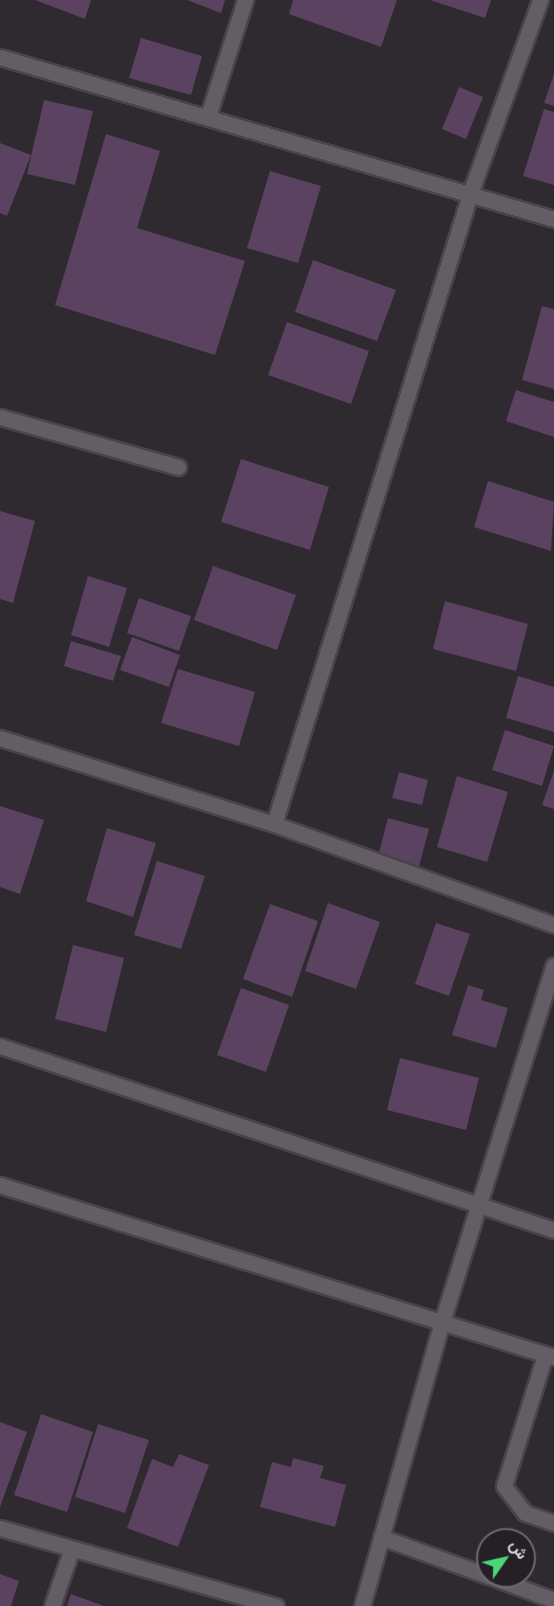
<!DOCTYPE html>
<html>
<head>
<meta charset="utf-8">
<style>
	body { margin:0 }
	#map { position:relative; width:554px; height:1606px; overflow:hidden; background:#2f2930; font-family:Manrope,Vazirmatn,sans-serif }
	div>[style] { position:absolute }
	.building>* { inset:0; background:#5b4260 }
	.roads { filter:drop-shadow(2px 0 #49444a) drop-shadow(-2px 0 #49444a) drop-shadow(0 2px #49444a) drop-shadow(0 -2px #49444a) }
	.lane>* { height:15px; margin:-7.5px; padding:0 7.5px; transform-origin:7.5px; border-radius:7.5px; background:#645d65 }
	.street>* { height:15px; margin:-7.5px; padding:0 7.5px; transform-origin:7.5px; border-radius:7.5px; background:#645d65 }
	span { translate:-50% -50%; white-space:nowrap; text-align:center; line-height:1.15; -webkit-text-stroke:6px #251f26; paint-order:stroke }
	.north { position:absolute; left:476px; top:1528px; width:60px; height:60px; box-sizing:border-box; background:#251f26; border:2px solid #6d686e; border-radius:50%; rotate:56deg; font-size:16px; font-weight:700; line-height:24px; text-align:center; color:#d9d5d9 }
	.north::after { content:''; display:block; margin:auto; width:21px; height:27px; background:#4ad778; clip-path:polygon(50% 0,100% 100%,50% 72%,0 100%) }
</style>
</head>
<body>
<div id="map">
	<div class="building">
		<div style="clip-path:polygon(35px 0,91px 0,85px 19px)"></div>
		<div style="clip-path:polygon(187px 0,225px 0,221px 13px)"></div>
		<div style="clip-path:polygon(293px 0,397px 0,381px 47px,289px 14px)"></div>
		<div style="clip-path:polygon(430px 0,491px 0,485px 18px)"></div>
		<div style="clip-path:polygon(141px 38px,202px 56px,191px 95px,129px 78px)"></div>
		<div style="clip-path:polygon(554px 74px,554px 106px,544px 103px)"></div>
		<div style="clip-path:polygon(459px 87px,483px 97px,466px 139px,442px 129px)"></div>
		<div style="clip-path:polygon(44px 100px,93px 111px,75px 185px,27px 174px)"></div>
		<div style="clip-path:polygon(544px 109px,554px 112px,554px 185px,523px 176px)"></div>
		<div style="clip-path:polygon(106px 134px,160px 151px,137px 228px,245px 261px,215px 355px,55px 305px)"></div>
		<div style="clip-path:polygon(0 143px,31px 155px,7px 216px,0 213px)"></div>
		<div style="clip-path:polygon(270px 171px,321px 186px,298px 263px,247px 248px)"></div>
		<div style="clip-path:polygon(313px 260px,396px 290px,377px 341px,295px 312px)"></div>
		<div style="clip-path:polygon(542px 306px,554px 309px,554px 389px,522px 380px)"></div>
		<div style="clip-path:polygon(287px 322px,369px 351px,351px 404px,268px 375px)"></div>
		<div style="clip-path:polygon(516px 390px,554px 402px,554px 437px,506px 421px)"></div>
		<div style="clip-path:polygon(241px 459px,329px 487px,310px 550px,221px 522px)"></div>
		<div style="clip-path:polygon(488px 481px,554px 502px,551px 551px,474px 527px)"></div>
		<div style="clip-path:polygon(0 511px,35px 521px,13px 603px,0 599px)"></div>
		<div style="clip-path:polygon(213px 566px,296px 595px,277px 650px,194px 620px)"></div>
		<div style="clip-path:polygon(88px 576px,127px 588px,109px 647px,71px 635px)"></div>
		<div style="clip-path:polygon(139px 598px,191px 616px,179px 651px,127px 633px)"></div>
		<div style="clip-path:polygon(445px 601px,528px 624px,516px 671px,433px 649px)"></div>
		<div style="clip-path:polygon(132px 637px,180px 655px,169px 687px,120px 670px)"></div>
		<div style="clip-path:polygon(71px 641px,121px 656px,113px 681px,64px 666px)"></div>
		<div style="clip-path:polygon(178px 669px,255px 692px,239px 746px,161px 723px)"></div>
		<div style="clip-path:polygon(518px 676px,554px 687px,554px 732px,506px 718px)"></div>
		<div style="clip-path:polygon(505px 730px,554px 746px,542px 786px,492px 770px)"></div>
		<div style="clip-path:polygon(554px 771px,554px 809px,542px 805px)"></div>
		<div style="clip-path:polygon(399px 772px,428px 780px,422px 805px,392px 798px)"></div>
		<div style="clip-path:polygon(457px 776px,508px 792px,487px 862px,437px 847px)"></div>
		<div style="clip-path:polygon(0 806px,44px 820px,20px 894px,0 887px)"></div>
		<div style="clip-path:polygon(388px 818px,429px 829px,418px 870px,377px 860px)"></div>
		<div style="clip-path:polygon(107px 828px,156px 843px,133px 917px,86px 901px)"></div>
		<div style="clip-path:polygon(157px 861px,205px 876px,181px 949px,134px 935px)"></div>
		<div style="clip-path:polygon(328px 903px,380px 922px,356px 989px,305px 971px)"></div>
		<div style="clip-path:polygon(270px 904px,318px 921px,292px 997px,243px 979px)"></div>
		<div style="clip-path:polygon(436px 923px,470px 934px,449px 996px,415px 984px)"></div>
		<div style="clip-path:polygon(73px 945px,124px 958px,106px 1032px,55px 1019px)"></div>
		<div style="clip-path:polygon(468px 985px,484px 990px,481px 1000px,508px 1008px,496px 1048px,452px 1035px)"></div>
		<div style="clip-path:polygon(241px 988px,289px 1005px,266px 1072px,217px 1055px)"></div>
		<div style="clip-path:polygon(400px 1058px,479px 1078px,466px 1130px,387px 1110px)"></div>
		<div style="clip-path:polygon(41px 1414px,93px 1432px,67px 1512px,14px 1495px)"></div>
		<div style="clip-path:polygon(0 1422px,27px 1432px,0 1507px)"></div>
		<div style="clip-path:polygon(98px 1424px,149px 1440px,125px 1513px,75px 1497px)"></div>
		<div style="clip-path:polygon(179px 1454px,209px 1465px,178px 1547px,127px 1528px,152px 1459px,173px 1467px)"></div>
		<div style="clip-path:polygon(293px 1458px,324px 1466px,320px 1478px,346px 1485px,335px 1527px,260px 1507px,272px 1462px,291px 1467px)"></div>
		<div style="clip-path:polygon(0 1574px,19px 1581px,11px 1606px,0 1606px)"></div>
		<div style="clip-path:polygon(71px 1594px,104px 1606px,67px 1606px)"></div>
	</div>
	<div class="roads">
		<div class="lane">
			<div style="left:545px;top:1355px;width:137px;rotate:107.4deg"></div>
			<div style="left:504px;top:1486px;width:34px;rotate:52deg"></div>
			<div style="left:525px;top:1513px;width:31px;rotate:19deg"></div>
		</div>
		<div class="street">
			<div style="left:0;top:57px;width:577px;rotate:16.3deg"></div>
			<div style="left:208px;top:116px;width:122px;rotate:-72.3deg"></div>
			<div style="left:0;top:417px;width:185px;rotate:15.7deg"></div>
			<div style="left:0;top:738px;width:287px;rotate:17.4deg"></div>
			<div style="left:274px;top:824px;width:298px;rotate:19.8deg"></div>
			<div style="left:274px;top:824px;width:663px;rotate:-72.71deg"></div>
			<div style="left:471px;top:191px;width:203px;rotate:-70.1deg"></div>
			<div style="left:0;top:1046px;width:584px;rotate:18.37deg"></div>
			<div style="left:0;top:1185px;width:580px;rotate:17.25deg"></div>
			<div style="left:0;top:1528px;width:287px;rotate:15.8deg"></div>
			<div style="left:381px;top:1537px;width:114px;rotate:20deg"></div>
			<div style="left:489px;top:1576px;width:69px;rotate:20.3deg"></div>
			<div style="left:52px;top:1606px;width:61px;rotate:-71deg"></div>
			<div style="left:362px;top:1606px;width:292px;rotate:-74.3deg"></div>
			<div style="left:441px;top:1325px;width:377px;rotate:-72.6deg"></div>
		</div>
	</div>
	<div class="north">ش</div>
</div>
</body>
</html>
